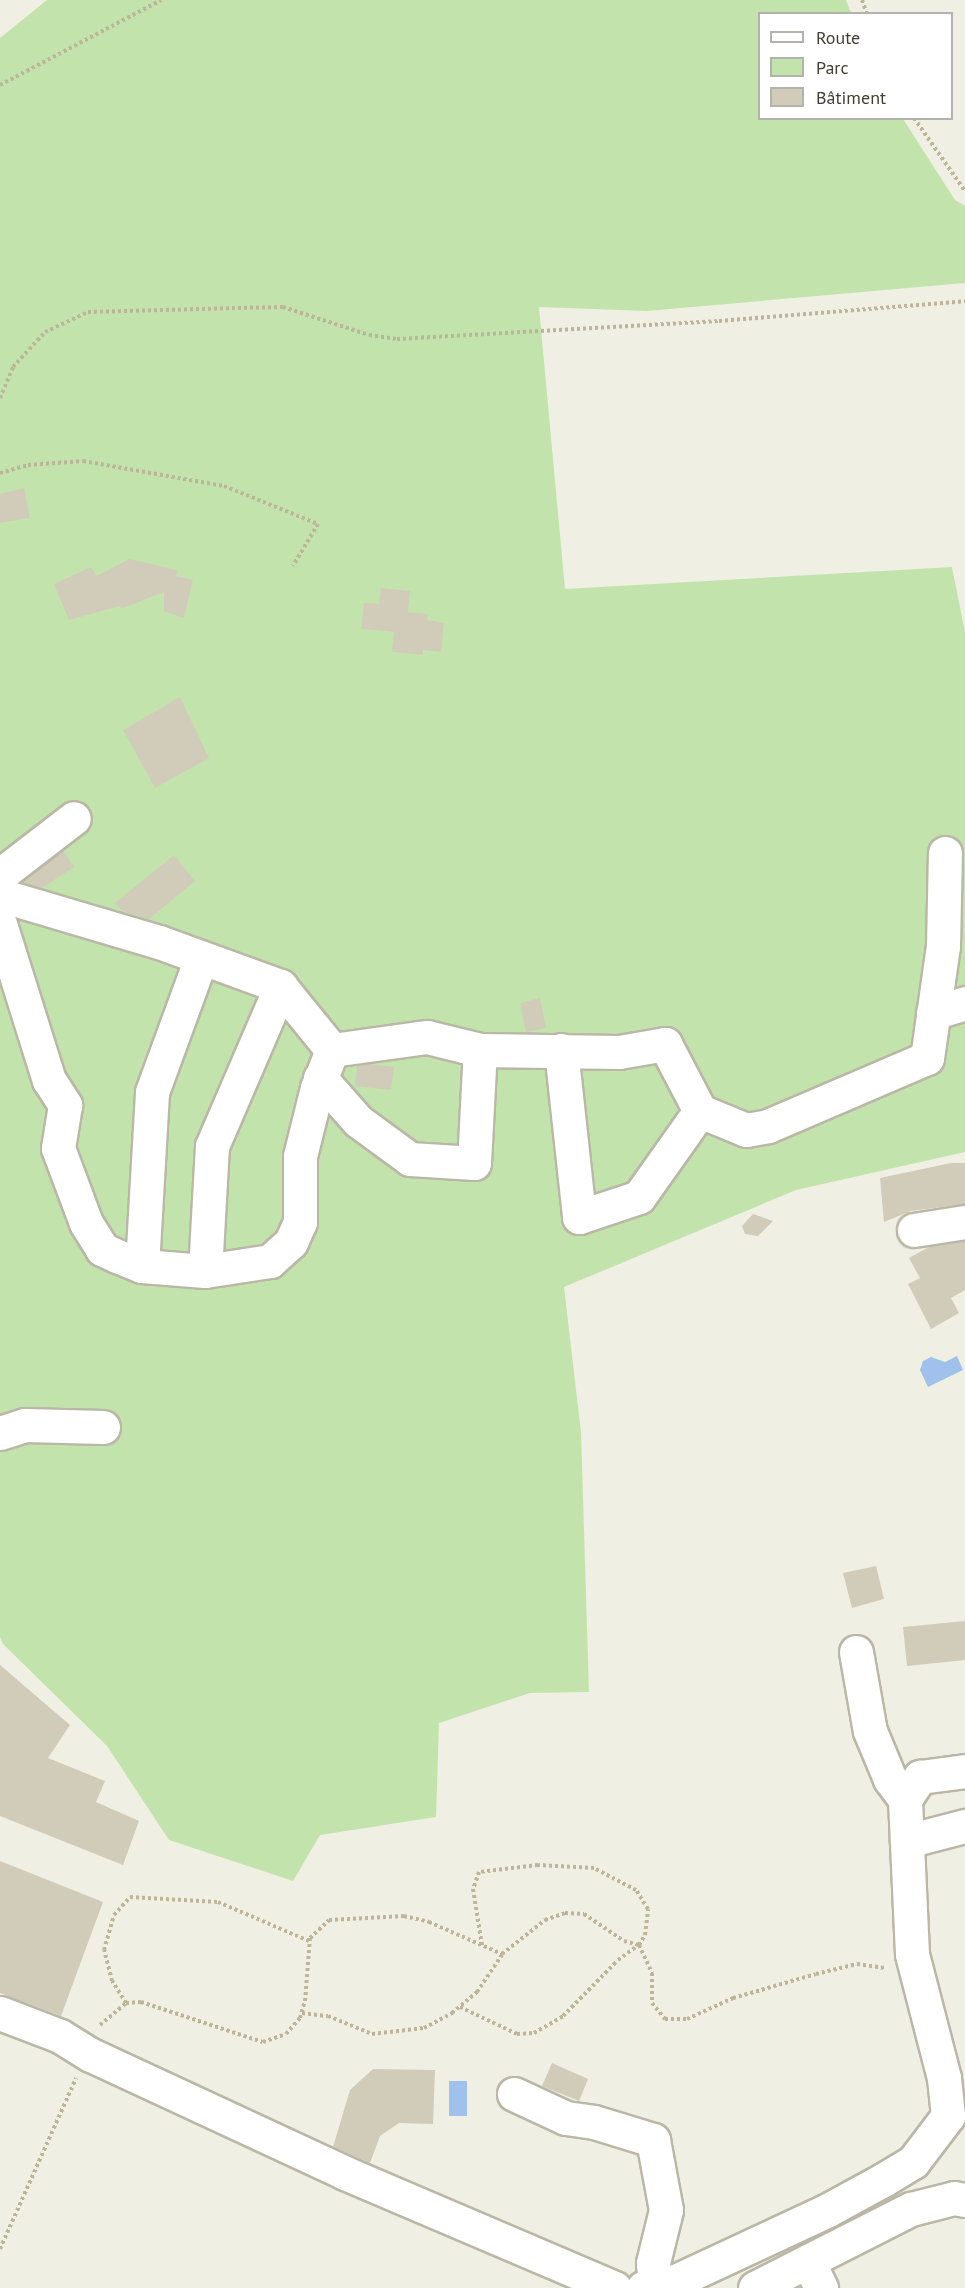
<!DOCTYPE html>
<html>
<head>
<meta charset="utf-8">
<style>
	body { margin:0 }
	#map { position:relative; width:965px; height:2288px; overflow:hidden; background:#f0efe3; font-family:"PT Sans",sans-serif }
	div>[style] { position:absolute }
	.green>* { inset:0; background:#c2e4ac }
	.water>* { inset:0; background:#a0c1ec }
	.building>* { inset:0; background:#d1ccb9 }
	.path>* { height:4px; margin-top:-2px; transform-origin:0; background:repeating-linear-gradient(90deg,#bcb598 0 3px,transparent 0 6px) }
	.roads { filter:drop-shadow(2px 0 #bbb7a6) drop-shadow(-2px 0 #bbb7a6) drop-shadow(0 2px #bbb7a6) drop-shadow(0 -2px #bbb7a6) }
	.minor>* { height:33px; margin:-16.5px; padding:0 16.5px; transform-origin:16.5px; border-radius:16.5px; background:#fff }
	span { translate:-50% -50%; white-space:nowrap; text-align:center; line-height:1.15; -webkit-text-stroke:5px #fff; paint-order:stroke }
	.legend { position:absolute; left:758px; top:12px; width:195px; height:108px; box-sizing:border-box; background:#fff; border:2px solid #b3b2ad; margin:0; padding:8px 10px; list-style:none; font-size:18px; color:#423e33 }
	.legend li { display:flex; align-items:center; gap:12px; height:30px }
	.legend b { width:30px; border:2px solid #b3b2ad }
</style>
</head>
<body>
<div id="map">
	<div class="green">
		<div style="clip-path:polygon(47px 0,846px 0,851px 13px,760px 14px,760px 118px,903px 119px,955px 200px,965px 206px,965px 283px,647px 311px,539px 307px,565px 589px,952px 567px,965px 632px,965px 1152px,796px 1190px,564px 1287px,581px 1432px,589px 1692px,530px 1693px,439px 1723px,436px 1817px,320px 1835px,293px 1881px,169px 1840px,107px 1746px,3px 1644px,0 1637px,0 38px)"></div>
	</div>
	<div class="water">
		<div style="clip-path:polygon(957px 1356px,963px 1370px,928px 1387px,920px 1370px,923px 1361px,931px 1357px,945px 1362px)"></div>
		<div style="clip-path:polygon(449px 2081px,467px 2081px,467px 2116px,449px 2116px)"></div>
	</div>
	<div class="building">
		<div style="clip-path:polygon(24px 488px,30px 518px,0 523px,0 494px)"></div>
		<div style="clip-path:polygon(129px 559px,177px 570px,176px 576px,193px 580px,184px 618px,164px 611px,164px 592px,121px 609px,120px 606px,69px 620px,54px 584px,91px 567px,97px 576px)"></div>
		<div style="clip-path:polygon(381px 588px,410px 591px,408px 612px,428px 614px,427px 620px,444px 623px,441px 652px,423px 650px,423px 655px,392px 652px,394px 632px,361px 629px,364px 603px,379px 604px)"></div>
		<div style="clip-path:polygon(180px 697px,209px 758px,155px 788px,123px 730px)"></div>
		<div style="clip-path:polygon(63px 850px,74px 867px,42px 888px,22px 882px)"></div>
		<div style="clip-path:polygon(174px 855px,195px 881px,149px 919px,122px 911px,115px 903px)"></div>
		<div style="clip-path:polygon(540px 998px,546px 1028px,526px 1032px,520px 1003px)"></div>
		<div style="clip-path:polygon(369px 1064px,394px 1067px,391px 1090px,355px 1086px,357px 1065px)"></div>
		<div style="clip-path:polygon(951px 1163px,965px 1163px,965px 1204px,911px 1211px,884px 1222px,880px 1178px)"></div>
		<div style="clip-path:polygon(753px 1214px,773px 1221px,758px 1236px,745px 1234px,742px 1226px)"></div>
		<div style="clip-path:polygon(965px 1241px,965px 1290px,951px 1298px,959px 1313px,931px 1329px,908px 1284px,920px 1278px,909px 1258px,929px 1247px)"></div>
		<div style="clip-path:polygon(876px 1566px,884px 1599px,852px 1608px,843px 1573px)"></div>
		<div style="clip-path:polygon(965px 1621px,965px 1660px,907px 1666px,903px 1627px)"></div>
		<div style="clip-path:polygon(0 1665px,70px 1725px,48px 1758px,105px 1781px,96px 1802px,139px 1821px,123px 1865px,0 1816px)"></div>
		<div style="clip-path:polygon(0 1861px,103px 1902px,61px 2016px,0 1993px)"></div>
		<div style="clip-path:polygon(552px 2063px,588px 2079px,579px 2101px,542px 2086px)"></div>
		<div style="clip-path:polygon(373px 2069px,435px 2070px,433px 2124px,399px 2123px,380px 2136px,370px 2163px,333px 2147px,350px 2090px)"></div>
	</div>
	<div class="path">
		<div style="left:862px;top:0;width:15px;rotate:70deg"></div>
		<div style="left:0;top:85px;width:182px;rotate:-27.8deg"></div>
		<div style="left:914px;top:118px;width:89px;rotate:55.1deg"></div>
		<div style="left:0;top:398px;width:34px;rotate:-67deg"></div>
		<div style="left:13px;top:367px;width:47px;rotate:-47.6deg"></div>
		<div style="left:45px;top:332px;width:47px;rotate:-24.9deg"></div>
		<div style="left:88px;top:312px;width:195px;rotate:-1.5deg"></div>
		<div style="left:283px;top:307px;width:90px;rotate:18deg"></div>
		<div style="left:369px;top:335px;width:28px;rotate:8deg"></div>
		<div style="left:397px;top:339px;width:323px;rotate:-3.2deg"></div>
		<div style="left:719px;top:321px;width:247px;rotate:-4.6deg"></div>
		<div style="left:0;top:473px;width:29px;rotate:-16deg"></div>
		<div style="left:28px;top:465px;width:55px;rotate:-4.2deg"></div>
		<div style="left:83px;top:461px;width:143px;rotate:10.1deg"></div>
		<div style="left:224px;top:486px;width:101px;rotate:22deg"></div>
		<div style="left:318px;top:524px;width:49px;rotate:120.8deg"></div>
		<div style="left:126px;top:2003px;width:26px;rotate:-122deg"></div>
		<div style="left:112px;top:1981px;width:32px;rotate:-104deg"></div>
		<div style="left:104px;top:1950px;width:36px;rotate:-74deg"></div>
		<div style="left:114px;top:1915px;width:24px;rotate:-48deg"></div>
		<div style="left:130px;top:1897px;width:88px;rotate:3.3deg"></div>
		<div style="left:218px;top:1902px;width:99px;rotate:23.2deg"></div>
		<div style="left:460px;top:2007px;width:63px;rotate:25.3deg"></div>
		<div style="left:517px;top:2034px;width:17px;rotate:-3deg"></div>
		<div style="left:534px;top:2033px;width:34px;rotate:-30deg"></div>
		<div style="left:563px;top:2016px;width:78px;rotate:-45.5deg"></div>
		<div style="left:618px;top:1960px;width:26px;rotate:-36deg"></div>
		<div style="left:639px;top:1945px;width:12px;rotate:-59deg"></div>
		<div style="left:645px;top:1935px;width:26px;rotate:-83deg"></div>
		<div style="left:648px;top:1909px;width:22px;rotate:-122deg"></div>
		<div style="left:636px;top:1890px;width:47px;rotate:-152.4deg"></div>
		<div style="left:594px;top:1868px;width:56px;rotate:-176.9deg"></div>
		<div style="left:538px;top:1865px;width:59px;rotate:173.2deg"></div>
		<div style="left:479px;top:1872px;width:18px;rotate:109deg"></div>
		<div style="left:473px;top:1889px;width:57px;rotate:80.9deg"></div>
		<div style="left:302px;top:2013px;width:26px;rotate:7deg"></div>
		<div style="left:328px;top:2016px;width:48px;rotate:22.2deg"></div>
		<div style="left:372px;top:2034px;width:52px;rotate:-6.6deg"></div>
		<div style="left:424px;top:2028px;width:32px;rotate:-28deg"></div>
		<div style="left:452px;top:2013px;width:33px;rotate:-40deg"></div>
		<div style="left:477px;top:1992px;width:45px;rotate:-56deg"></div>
		<div style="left:100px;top:2025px;width:34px;rotate:-40deg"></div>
		<div style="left:126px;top:2003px;width:15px;rotate:-4deg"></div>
		<div style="left:141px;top:2002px;width:128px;rotate:18.2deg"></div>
		<div style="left:263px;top:2042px;width:24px;rotate:-19deg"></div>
		<div style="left:286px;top:2034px;width:21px;rotate:-49deg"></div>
		<div style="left:300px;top:2018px;width:18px;rotate:-74deg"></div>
		<div style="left:305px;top:2001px;width:63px;rotate:-85.5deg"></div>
		<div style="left:310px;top:1938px;width:26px;rotate:-43deg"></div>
		<div style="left:329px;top:1920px;width:75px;rotate:-3.1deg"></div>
		<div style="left:404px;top:1916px;width:26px;rotate:13deg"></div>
		<div style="left:429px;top:1922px;width:80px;rotate:23.7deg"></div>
		<div style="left:502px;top:1954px;width:55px;rotate:-38.3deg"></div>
		<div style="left:545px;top:1920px;width:21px;rotate:-19deg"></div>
		<div style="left:565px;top:1913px;width:19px;rotate:3deg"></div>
		<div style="left:584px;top:1914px;width:48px;rotate:34deg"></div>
		<div style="left:624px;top:1941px;width:16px;rotate:15deg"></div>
		<div style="left:639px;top:1945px;width:31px;rotate:65deg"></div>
		<div style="left:652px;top:1973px;width:30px;rotate:90deg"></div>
		<div style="left:652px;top:2003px;width:21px;rotate:51deg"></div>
		<div style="left:665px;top:2019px;width:22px"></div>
		<div style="left:687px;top:2019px;width:51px;rotate:-24.5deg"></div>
		<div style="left:733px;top:1998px;width:86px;rotate:-16.1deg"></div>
		<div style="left:816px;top:1974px;width:42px;rotate:-13.7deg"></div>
		<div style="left:857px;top:1964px;width:28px;rotate:8deg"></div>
		<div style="left:0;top:2249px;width:187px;rotate:-66deg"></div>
	</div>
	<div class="roads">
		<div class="minor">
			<div style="left:0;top:875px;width:93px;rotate:-37.6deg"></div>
			<div style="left:0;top:895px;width:166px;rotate:16.5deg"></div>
			<div style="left:159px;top:942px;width:129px;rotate:20deg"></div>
			<div style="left:280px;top:986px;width:82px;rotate:50.9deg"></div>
			<div style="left:0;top:924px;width:164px;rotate:72.6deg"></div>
			<div style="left:49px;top:1080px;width:30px;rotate:57deg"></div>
			<div style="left:65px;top:1105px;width:44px;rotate:99.2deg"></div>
			<div style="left:58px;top:1148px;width:80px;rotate:69.5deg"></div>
			<div style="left:86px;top:1223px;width:31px;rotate:58deg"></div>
			<div style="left:102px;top:1249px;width:17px;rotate:25deg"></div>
			<div style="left:117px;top:1256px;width:27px;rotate:22deg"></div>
			<div style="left:142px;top:1266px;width:63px;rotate:4.5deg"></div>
			<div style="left:205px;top:1271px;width:66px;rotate:-8.7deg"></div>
			<div style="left:270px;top:1261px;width:28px;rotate:-42deg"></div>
			<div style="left:291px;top:1242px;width:22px;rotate:-66deg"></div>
			<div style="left:300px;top:1222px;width:66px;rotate:-90deg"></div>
			<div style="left:300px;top:1156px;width:70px;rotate:-76deg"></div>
			<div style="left:317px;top:1088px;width:41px;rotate:-68.5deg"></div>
			<div style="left:933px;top:1013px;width:34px;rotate:-17deg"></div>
			<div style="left:332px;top:1050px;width:96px;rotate:-7.8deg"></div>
			<div style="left:427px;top:1037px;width:55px;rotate:13.8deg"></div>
			<div style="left:480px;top:1050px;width:139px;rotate:0.8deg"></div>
			<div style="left:619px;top:1052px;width:47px;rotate:-9.9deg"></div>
			<div style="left:665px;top:1044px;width:76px;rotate:62.4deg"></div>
			<div style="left:700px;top:1111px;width:50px;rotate:22.4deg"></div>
			<div style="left:746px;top:1130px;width:22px;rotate:-10deg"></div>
			<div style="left:768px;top:1126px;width:173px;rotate:-23.2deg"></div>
			<div style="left:927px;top:1058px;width:113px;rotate:-81.9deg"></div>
			<div style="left:943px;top:946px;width:93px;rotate:-88.8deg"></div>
			<div style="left:561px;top:1050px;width:168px;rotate:83.8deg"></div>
			<div style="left:579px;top:1217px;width:63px;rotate:-18.4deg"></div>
			<div style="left:639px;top:1197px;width:105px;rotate:-54.7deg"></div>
			<div style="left:320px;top:1078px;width:57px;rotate:48.5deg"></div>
			<div style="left:358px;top:1121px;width:64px;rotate:36.2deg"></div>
			<div style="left:410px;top:1159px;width:64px;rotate:3.6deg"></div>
			<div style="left:474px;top:1163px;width:113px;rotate:-87deg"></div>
			<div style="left:914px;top:1230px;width:52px;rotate:-8.9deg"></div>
			<div style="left:142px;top:1266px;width:174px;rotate:-86.7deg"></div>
			<div style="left:152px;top:1092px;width:143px;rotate:-69.9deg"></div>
			<div style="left:205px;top:1271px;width:125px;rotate:-86.8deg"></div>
			<div style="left:212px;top:1146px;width:174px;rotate:-66.7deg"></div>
			<div style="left:0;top:1433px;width:26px;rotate:-18deg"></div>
			<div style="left:25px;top:1425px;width:78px;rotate:1.5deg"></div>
			<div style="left:856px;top:1652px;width:80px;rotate:80deg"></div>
			<div style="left:870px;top:1731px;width:52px;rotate:67.4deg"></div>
			<div style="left:890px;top:1779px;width:25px;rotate:53deg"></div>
			<div style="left:907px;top:1841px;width:60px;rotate:-14.5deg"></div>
			<div style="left:0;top:2013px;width:64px;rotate:21deg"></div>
			<div style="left:60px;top:2036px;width:36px;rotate:32deg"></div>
			<div style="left:91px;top:2055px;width:280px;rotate:24.9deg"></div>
			<div style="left:345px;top:2173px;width:293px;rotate:23.1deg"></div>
			<div style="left:514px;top:2094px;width:57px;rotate:24.8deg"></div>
			<div style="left:566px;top:2118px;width:28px;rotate:8deg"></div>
			<div style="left:594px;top:2122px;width:62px;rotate:17deg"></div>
			<div style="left:653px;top:2140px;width:71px;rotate:79.5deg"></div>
			<div style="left:666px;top:2210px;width:55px;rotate:103.8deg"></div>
			<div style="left:653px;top:2263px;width:24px;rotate:85deg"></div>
			<div style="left:808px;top:2261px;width:30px;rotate:64deg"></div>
			<div style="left:643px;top:2288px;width:22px;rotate:-5deg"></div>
			<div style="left:665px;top:2286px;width:180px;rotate:-25deg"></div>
			<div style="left:828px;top:2210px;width:63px;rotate:-28.6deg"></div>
			<div style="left:883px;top:2180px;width:35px;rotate:-31deg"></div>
			<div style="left:913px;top:2162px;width:58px;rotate:-52.7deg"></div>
			<div style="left:948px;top:2116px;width:38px;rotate:-96deg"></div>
			<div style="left:944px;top:2078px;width:128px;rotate:-104.5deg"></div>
			<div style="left:912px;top:1954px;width:155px;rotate:-92.6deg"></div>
			<div style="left:905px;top:1799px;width:27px;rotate:-56deg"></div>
			<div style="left:920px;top:1777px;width:45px;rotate:-7.6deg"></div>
			<div style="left:755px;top:2288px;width:175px;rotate:-26.9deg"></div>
			<div style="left:911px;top:2209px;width:44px;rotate:-14.3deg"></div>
			<div style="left:954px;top:2198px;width:11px;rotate:10deg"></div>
		</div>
	</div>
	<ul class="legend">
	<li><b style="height:8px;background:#fff"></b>Route</li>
	<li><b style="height:16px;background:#c2e4ac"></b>Parc</li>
	<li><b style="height:16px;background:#d1ccb9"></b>Bâtiment</li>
	</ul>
</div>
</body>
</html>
